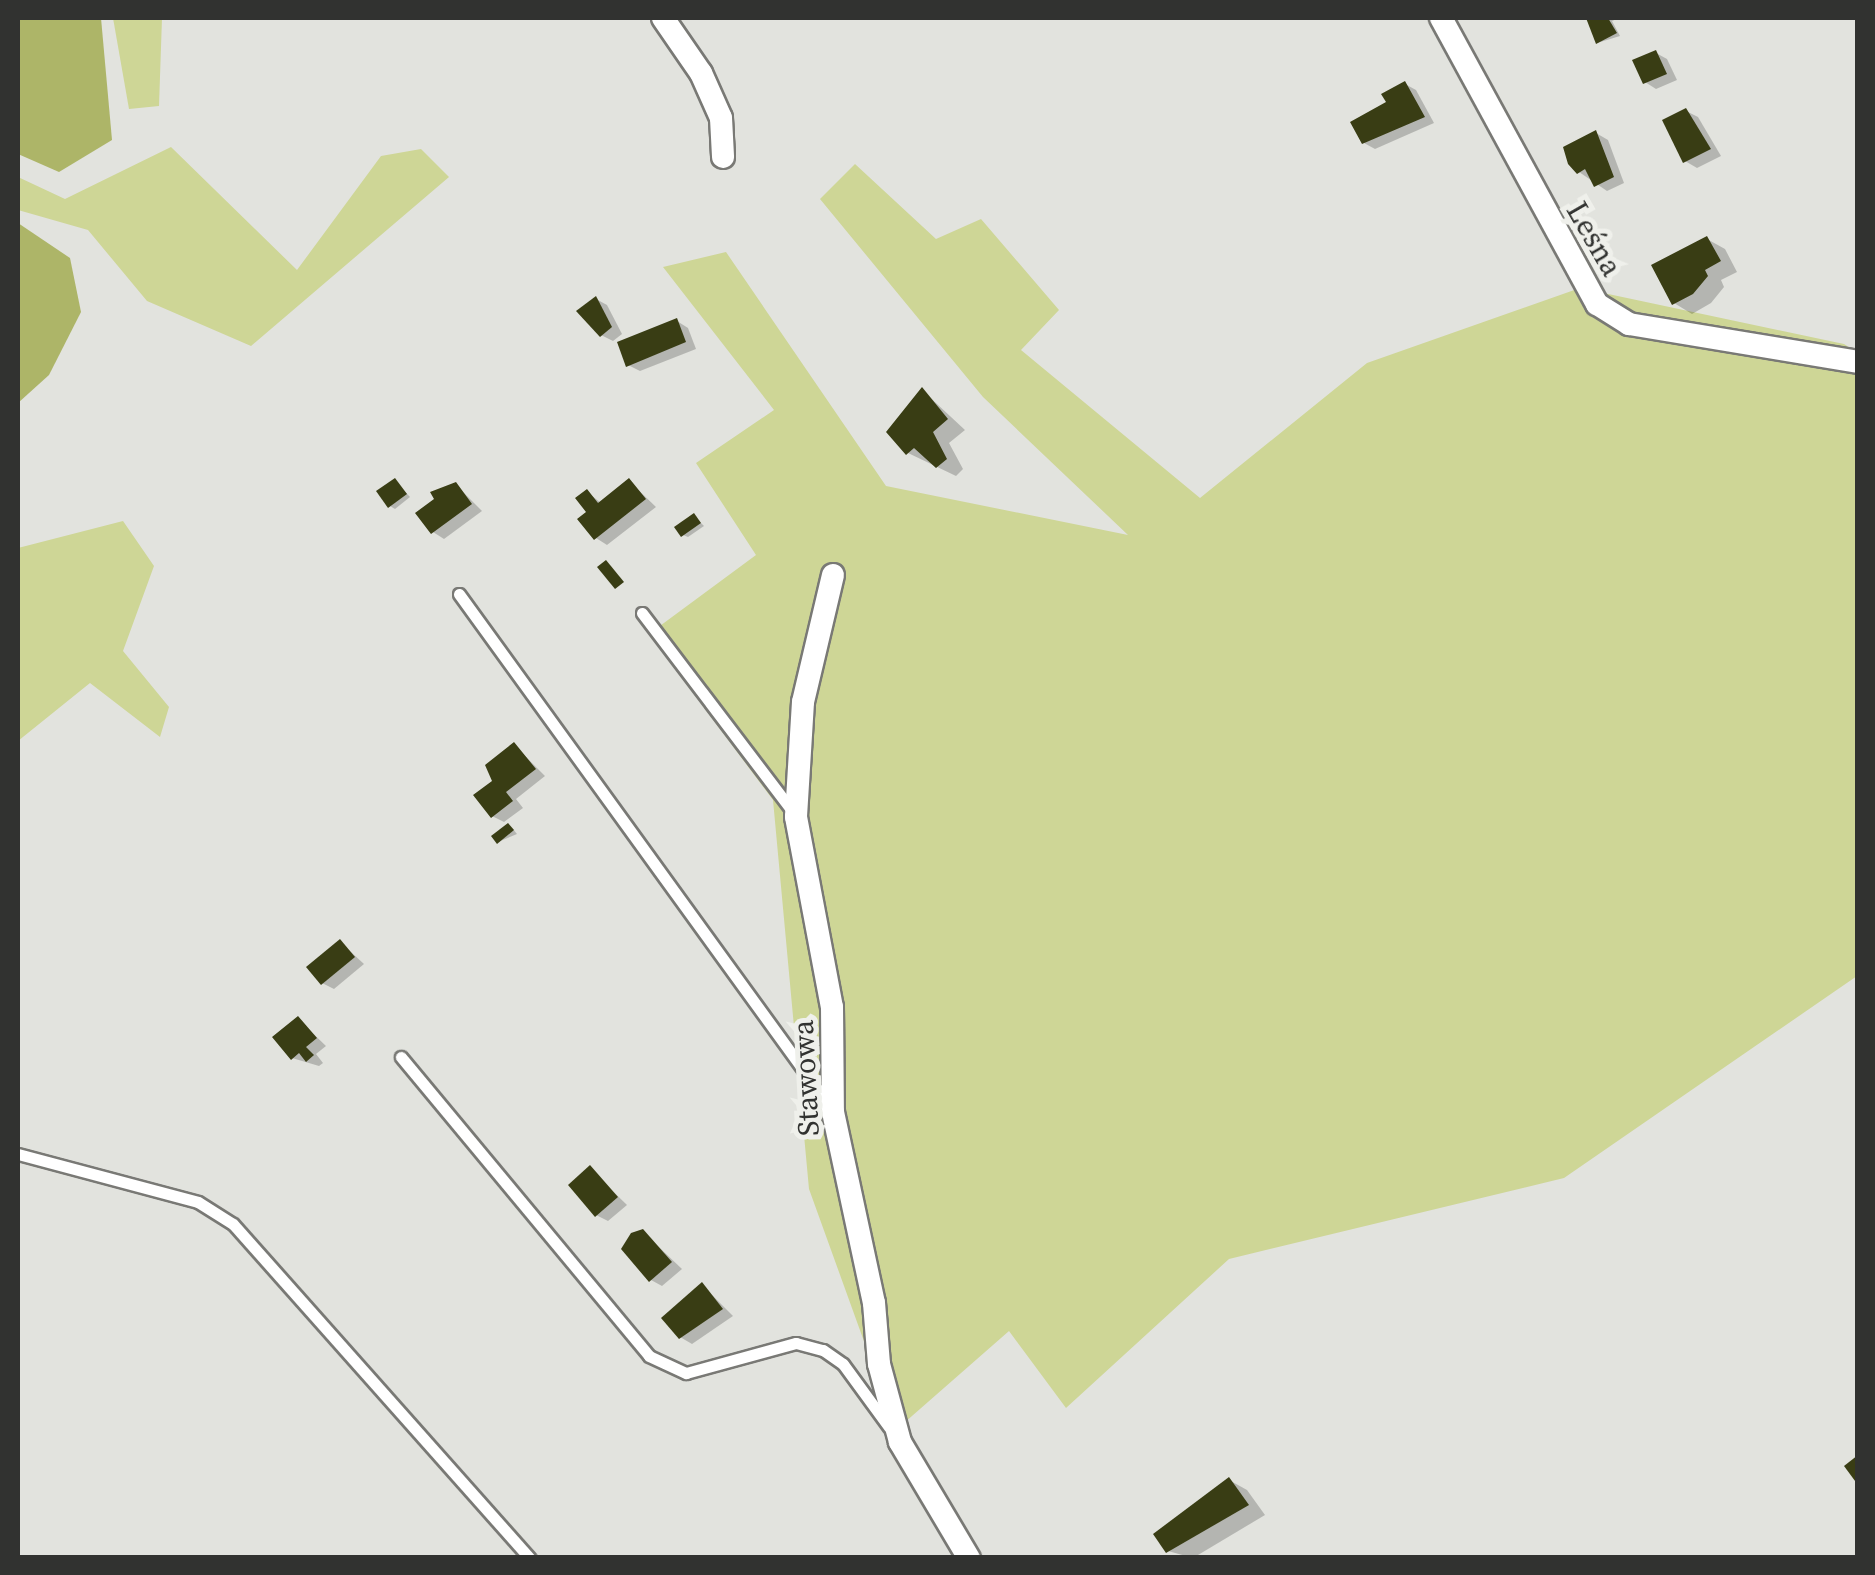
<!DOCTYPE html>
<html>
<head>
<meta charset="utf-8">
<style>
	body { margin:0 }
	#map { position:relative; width:1875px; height:1575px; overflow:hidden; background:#e2e3de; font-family:"Source Serif 4",serif }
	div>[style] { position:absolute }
	.green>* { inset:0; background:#ced696 }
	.water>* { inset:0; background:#adb568 }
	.shadow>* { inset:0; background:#0003 }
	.building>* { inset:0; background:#393d14 }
	.roads { filter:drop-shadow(2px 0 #797975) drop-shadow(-2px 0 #797975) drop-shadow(0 2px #797975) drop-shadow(0 -2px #797975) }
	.service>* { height:11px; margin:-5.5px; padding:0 5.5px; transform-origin:5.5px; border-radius:5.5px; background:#fff }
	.minor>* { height:22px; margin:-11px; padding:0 11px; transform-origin:11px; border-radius:11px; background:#fff }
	span { translate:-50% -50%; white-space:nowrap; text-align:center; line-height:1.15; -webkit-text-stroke:10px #eff0eb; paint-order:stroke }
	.street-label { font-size:30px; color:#313230 }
	.frame { position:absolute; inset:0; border:20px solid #313230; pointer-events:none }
</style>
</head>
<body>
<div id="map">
	<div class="green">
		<div style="clip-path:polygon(113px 18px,162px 18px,159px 106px,129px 109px)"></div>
		<div style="clip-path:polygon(171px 147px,297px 270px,381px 156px,421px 149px,449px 177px,251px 346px,147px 301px,88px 230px,18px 210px,18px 177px,65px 199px)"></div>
		<div style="clip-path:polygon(855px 164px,936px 239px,981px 219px,1059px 310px,1021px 350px,1200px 498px,1367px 363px,1580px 288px,1844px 344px,1858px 353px,1857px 976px,1564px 1178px,1229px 1259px,1066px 1408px,1009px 1331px,896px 1430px,809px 1189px,773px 800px,649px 634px,756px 555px,696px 463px,774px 410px,663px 267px,726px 252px,886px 486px,1128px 535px,983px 397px,820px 199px)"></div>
		<div style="clip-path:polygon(123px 521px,154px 566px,123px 651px,169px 707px,160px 737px,90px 683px,18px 741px,18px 548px)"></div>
	</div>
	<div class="water">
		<div style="clip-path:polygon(18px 18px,101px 18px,112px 140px,59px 172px,18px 154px)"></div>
		<div style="clip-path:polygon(18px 223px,70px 258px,81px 312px,49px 375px,18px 403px)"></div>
	</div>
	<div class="shadow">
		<div style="clip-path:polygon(1589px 18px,1619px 18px,1612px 21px,1620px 36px,1597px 43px)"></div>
		<div style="clip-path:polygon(1656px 53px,1667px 59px,1677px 80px,1656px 89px,1645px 82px)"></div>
		<div style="clip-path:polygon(1405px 84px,1416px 90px,1434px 123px,1375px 149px,1364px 143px)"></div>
		<div style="clip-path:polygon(1686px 111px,1698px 117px,1721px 156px,1697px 168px,1685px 161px)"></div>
		<div style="clip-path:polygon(1596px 133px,1608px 140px,1624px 183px,1607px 191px,1579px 172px)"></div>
		<div style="clip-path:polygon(1707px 239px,1725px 249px,1737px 272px,1721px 280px,1724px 287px,1711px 303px,1692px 314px,1674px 303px)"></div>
		<div style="clip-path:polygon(596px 299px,607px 305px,622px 334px,613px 341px,601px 335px)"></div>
		<div style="clip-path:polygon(677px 321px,688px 328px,696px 349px,640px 371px,628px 365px)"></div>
		<div style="clip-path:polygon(922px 390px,965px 430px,949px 443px,963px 469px,956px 476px,908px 453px)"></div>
		<div style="clip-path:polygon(395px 481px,410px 497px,395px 509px,390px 506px)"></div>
		<div style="clip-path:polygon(629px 481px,656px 507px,607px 545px,596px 538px,587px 492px,601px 503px)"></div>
		<div style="clip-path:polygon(456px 485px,482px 511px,444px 539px,433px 532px,438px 499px)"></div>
		<div style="clip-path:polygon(694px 516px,704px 526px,688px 537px,683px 535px)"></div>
		<div style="clip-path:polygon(514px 745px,545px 776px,516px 799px,523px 808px,504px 822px,492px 816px,495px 782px)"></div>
		<div style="clip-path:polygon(513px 829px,517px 834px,498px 842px)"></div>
		<div style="clip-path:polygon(340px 942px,364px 964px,334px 989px,322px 983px)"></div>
		<div style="clip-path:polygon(298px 1019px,326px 1046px,316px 1054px,323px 1063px,319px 1066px,292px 1058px)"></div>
		<div style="clip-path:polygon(590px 1169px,627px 1205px,608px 1221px,596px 1215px)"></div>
		<div style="clip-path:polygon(643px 1232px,682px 1269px,662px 1286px,651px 1280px)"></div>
		<div style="clip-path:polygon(702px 1285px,733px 1316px,692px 1344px,680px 1337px)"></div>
		<div style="clip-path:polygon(1229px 1480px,1247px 1490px,1265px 1515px,1193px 1558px,1168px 1551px)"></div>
	</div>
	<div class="building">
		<div style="clip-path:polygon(1586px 18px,1608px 18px,1617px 33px,1596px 44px)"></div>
		<div style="clip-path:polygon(1656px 50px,1667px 74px,1643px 84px,1632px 60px)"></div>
		<div style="clip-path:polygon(1405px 81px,1425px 117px,1362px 144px,1350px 122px,1386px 102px,1381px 94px)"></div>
		<div style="clip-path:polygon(1686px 108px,1711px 149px,1683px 163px,1662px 120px)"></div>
		<div style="clip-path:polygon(1596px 130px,1614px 177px,1594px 187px,1585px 169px,1577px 174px,1568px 164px,1563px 147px)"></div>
		<div style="clip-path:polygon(1707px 236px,1721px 261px,1705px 270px,1708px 276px,1693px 294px,1672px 305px,1651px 265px)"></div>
		<div style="clip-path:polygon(596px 296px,612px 327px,600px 337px,576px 311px)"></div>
		<div style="clip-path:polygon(677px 318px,686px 342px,626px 367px,617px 342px)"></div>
		<div style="clip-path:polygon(922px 387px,948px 419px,933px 432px,947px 459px,936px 468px,914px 448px,906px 455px,886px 432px)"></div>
		<div style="clip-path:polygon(395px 478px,407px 494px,388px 508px,376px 491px)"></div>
		<div style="clip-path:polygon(629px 478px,646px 499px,594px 540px,577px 519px,586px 512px,575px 498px,587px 489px,598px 503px)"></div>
		<div style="clip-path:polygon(456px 482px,472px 504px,431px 534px,415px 513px,434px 499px,430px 492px)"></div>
		<div style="clip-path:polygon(694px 513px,701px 523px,681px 537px,674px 527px)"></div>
		<div style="clip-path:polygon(606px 560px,624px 582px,615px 589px,597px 567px)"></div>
		<div style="clip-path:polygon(514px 742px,536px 769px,506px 792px,513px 801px,491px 818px,473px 795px,492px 781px,485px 765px)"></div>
		<div style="clip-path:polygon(508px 823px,514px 830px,497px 844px,491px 836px)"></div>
		<div style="clip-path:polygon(340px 939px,355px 957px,321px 985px,306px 967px)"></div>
		<div style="clip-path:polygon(298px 1016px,317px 1038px,306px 1047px,314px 1055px,306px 1062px,299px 1053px,291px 1060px,272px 1037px)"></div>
		<div style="clip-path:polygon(590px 1165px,618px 1197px,595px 1217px,568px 1185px)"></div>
		<div style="clip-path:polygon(643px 1229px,672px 1262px,649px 1282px,621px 1249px,631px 1233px)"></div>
		<div style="clip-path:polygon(702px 1282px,723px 1309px,679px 1339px,661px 1318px)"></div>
		<div style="clip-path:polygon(1858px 1455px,1858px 1485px,1844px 1466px)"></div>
		<div style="clip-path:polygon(1229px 1477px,1249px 1505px,1166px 1553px,1153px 1534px)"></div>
	</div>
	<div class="roads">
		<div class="service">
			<div style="left:459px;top:594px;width:629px;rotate:54.11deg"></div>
			<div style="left:642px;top:613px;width:251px;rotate:52.8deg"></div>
			<div style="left:401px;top:1057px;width:388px;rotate:50.3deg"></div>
			<div style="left:649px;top:1356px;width:41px;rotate:24.7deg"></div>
			<div style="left:686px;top:1373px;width:114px;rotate:-15.3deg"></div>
			<div style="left:796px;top:1343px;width:28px;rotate:15deg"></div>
			<div style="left:823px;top:1350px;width:24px;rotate:35deg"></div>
			<div style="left:843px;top:1364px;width:78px;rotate:53.9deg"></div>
			<div style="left:18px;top:1154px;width:186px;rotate:14.9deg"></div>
			<div style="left:198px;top:1202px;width:41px;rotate:32.2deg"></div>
			<div style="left:233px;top:1224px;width:447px;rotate:48.4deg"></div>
		</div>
		<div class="minor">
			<div style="left:663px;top:18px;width:67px;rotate:55.4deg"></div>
			<div style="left:701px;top:73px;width:49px;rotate:66deg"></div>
			<div style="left:721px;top:118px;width:39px;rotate:87deg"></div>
			<div style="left:1441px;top:18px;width:326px;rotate:61.4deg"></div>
			<div style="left:1597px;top:304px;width:38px;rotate:32deg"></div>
			<div style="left:1629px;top:324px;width:232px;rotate:9.4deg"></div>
			<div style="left:833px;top:575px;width:130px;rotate:103.3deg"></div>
			<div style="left:803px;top:702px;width:115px;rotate:93.5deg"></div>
			<div style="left:796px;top:817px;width:193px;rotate:79.3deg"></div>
			<div style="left:832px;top:1007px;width:105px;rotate:89.5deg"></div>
			<div style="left:833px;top:1112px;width:195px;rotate:77.9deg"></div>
			<div style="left:874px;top:1303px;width:61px;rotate:85.3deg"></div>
			<div style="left:879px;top:1364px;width:81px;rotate:74.9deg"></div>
			<div style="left:900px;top:1442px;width:135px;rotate:59.3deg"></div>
		</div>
	</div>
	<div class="street-label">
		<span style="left:1594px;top:239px;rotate:60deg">Leśna</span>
		<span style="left:806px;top:1078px;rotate:-93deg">Stawowa</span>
	</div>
	<div class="frame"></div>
</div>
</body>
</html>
